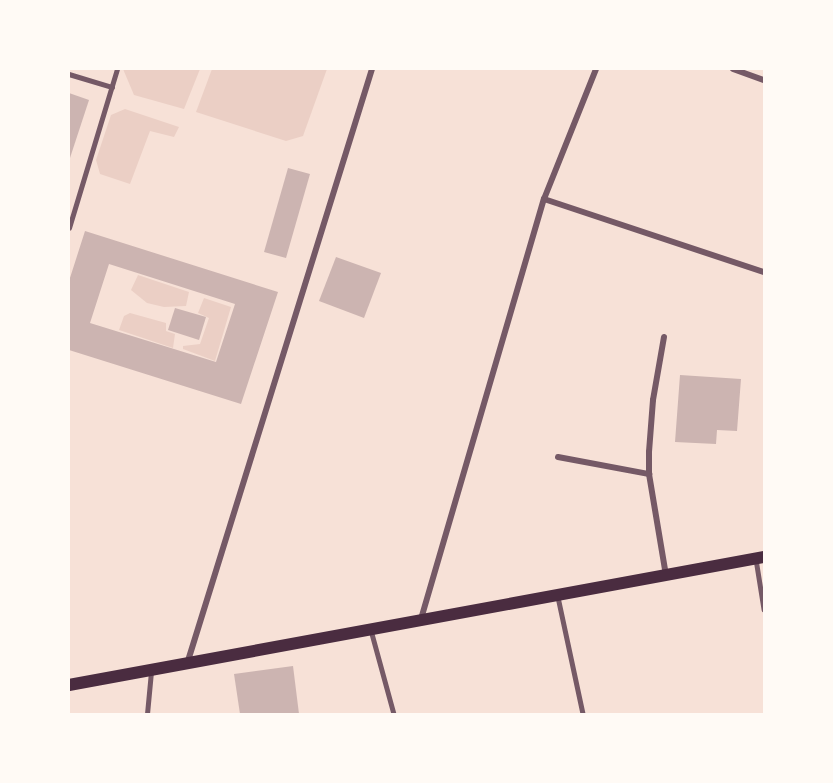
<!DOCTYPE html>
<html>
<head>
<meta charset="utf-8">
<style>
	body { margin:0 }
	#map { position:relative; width:833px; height:783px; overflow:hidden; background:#f7e1d7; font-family:Karla,sans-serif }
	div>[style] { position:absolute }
	.green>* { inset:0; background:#ebcfc5 }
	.building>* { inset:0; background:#ccb4b1 }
	.service>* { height:4.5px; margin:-2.25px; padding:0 2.25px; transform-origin:2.25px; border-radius:2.25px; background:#755966 }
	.minor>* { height:6px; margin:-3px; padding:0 3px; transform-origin:3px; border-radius:3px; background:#755966 }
	.secondary>* { height:12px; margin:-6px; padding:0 6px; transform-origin:6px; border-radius:6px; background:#4a2c40 }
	span { translate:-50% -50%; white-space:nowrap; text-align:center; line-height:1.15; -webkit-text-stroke:6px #fffaf5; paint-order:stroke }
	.frame { position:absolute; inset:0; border:70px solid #fffaf5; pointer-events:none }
</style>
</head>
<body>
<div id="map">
	<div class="green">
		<div style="clip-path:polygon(123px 69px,200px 69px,184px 109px,134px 95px)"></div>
		<div style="clip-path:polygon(212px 69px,327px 69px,303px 136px,286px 141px,196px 112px)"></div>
		<div style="clip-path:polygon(125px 109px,179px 127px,174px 137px,150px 131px,130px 184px,100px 174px,96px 160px,111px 115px)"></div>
		<div style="clip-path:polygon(138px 275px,189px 292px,186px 306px,164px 307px,147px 303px,131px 290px)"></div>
		<div style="clip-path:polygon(204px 298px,231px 307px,215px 361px,183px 349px,183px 346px,200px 344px,209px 318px,198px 313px)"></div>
		<div style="clip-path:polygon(130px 313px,166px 323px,166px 331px,175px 334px,173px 348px,119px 330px,124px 316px)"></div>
	</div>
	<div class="building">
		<div style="clip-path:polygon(69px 93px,89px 100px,69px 161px)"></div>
		<div style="clip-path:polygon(288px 168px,310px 174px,286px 258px,264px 252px)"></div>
		<div style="clip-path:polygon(evenodd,85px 231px,278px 292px,241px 404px,69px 350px,69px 281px,85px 231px,109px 264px,235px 304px,216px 362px,90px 323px,109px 264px)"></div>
		<div style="clip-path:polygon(336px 257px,381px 273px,364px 318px,319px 301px)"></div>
		<div style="clip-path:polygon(175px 308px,206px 317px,199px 340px,168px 330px)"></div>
		<div style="clip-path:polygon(680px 375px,741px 379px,737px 431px,717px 430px,716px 444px,675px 442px)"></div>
		<div style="clip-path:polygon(293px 666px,299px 714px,240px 714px,234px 674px)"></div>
	</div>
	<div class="service">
		<div style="left:69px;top:74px;width:45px;rotate:16.8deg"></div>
		<div style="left:69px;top:228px;width:166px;rotate:-73.2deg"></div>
		<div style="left:756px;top:559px;width:51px;rotate:80.9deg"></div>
		<div style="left:558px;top:597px;width:120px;rotate:77.9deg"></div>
		<div style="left:371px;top:630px;width:87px;rotate:74.7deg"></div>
		<div style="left:147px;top:714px;width:42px;rotate:-84.6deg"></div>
	</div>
	<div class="minor">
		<div style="left:733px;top:69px;width:33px;rotate:20deg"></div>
		<div style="left:544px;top:199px;width:232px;rotate:18.4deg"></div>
		<div style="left:664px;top:337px;width:64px;rotate:99.9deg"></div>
		<div style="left:653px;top:400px;width:52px;rotate:94.4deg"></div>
		<div style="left:649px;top:452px;width:22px;rotate:90deg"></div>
		<div style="left:649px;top:474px;width:103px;rotate:80.5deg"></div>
		<div style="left:558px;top:457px;width:93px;rotate:10.6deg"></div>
		<div style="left:421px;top:619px;width:438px;rotate:-73.7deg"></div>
		<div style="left:544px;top:199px;width:140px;rotate:-68.2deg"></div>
		<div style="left:187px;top:664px;width:623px;rotate:-72.73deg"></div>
	</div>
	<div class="secondary">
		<div style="left:69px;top:685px;width:707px;rotate:-10.44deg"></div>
	</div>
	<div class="frame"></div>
</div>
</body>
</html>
